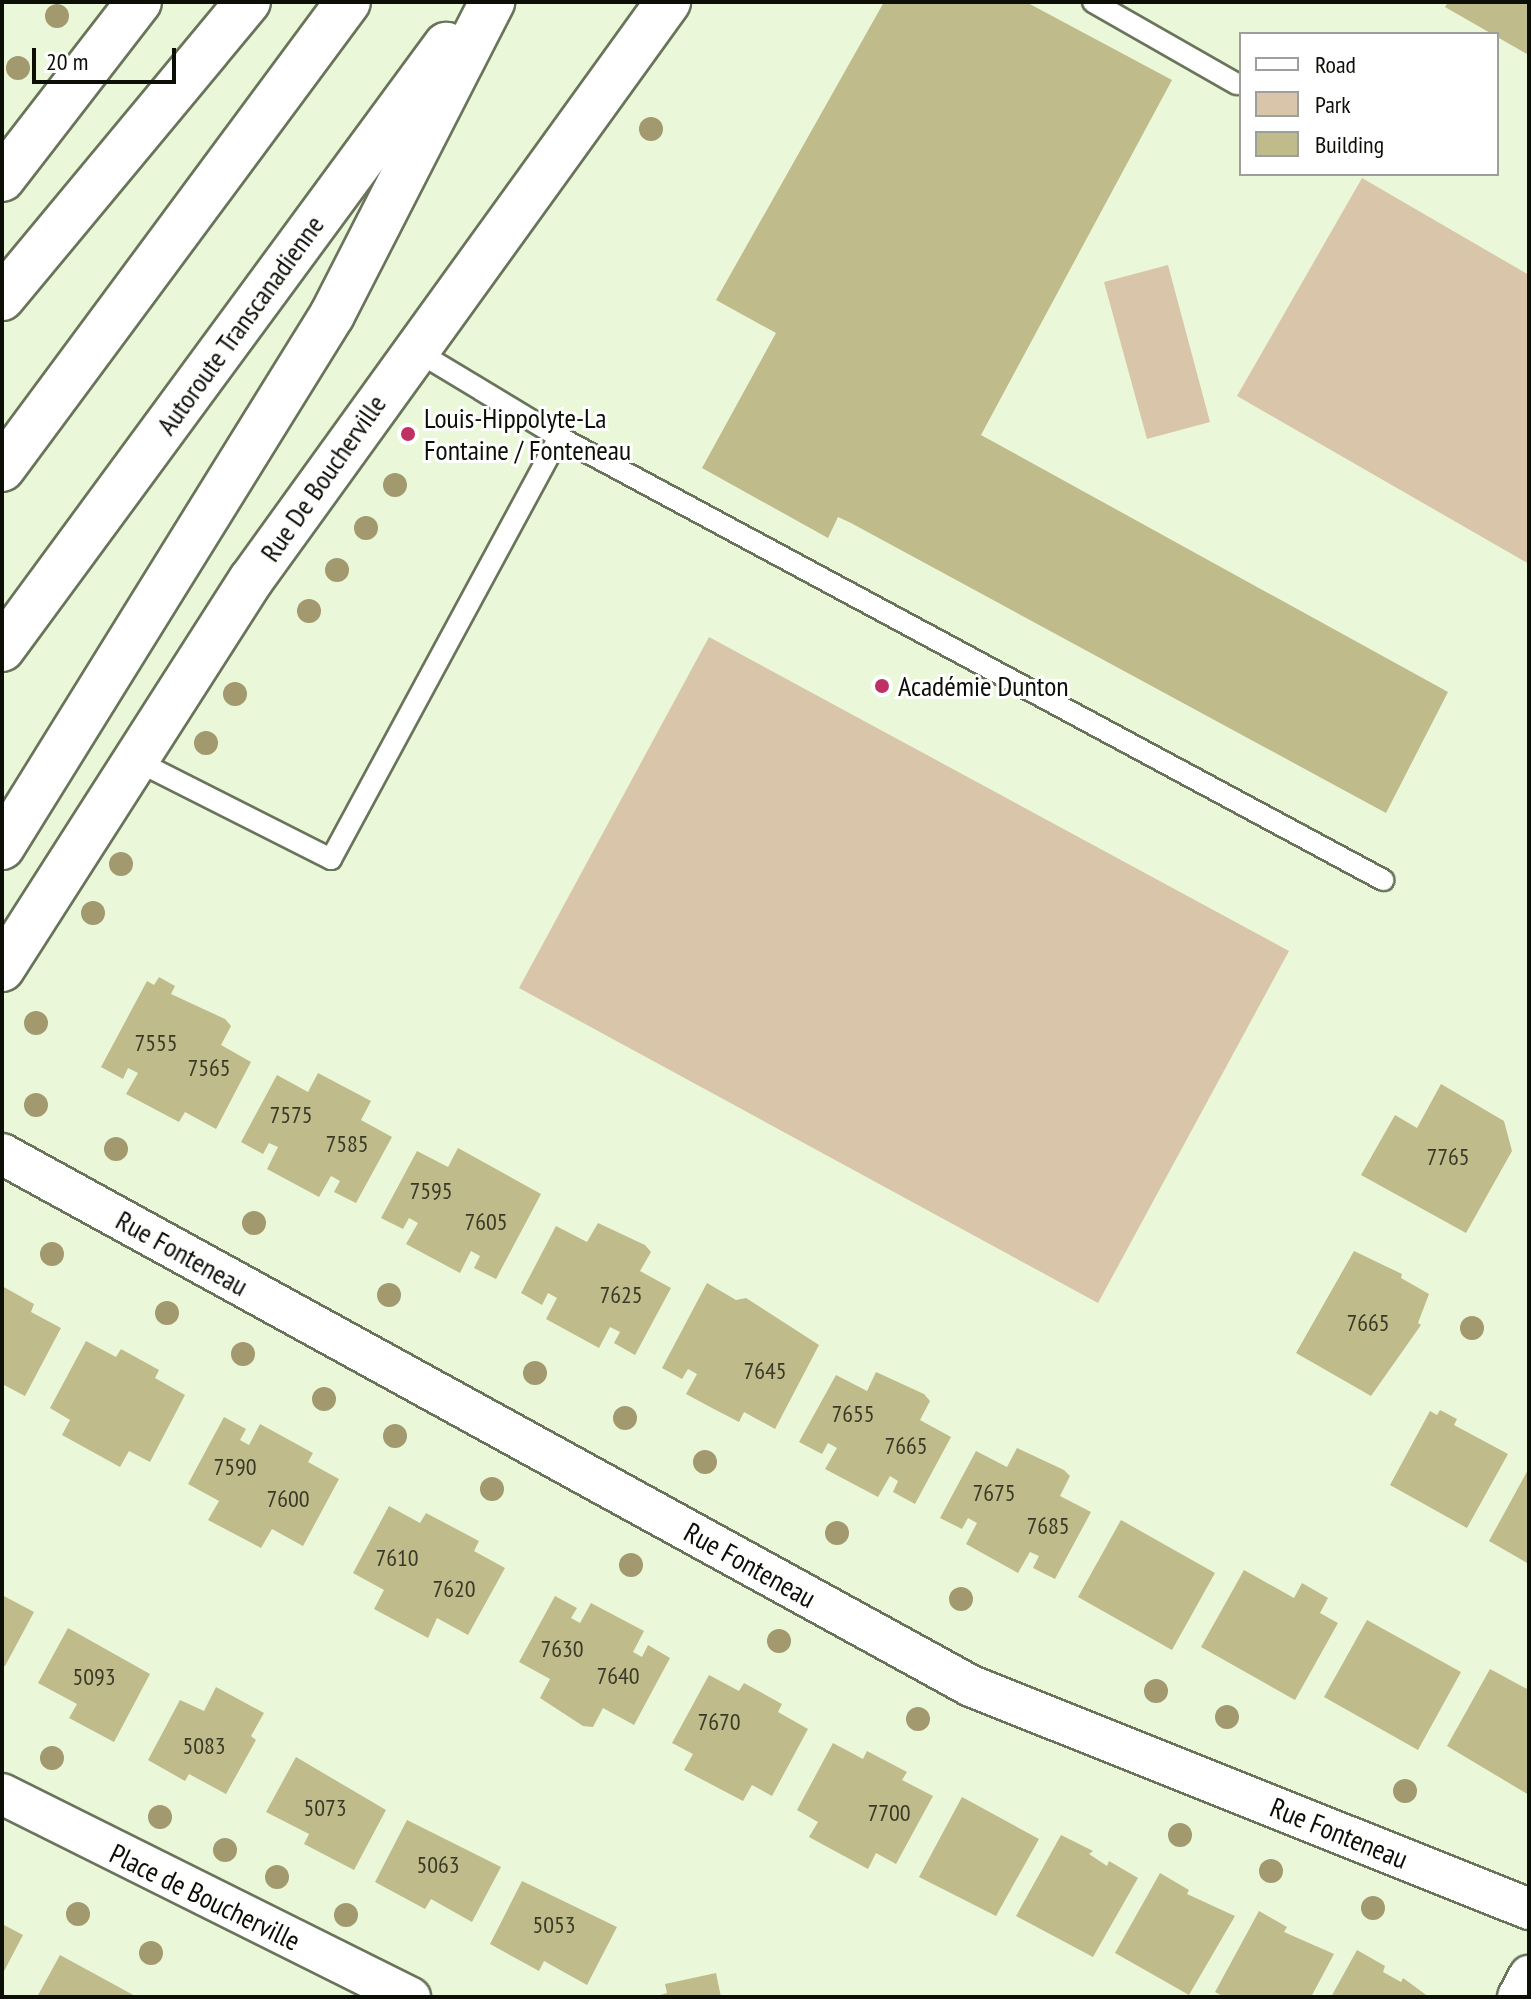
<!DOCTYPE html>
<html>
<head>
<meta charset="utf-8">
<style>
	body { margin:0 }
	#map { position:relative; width:1531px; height:1999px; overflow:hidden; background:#eaf8d9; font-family:"PT Sans Narrow",sans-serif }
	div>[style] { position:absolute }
	.green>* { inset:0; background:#d9c6aa }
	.building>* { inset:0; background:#c0bb8b }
	.roads { filter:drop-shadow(2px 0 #69745a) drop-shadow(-2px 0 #69745a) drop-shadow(0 2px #69745a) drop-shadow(0 -2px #69745a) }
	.lane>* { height:20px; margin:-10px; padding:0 10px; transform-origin:10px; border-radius:10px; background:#fff }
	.street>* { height:40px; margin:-20px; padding:0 20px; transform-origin:20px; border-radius:20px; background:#fff }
	.secondary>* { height:44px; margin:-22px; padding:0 22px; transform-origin:22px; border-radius:22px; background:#fff }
	.highway>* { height:44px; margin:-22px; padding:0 22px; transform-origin:22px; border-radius:22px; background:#fff }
	.trees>* { width:24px; height:24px; margin:-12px; border-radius:50%; background:#a2996f }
	.dots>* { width:22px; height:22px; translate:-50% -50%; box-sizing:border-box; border:4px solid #fff; border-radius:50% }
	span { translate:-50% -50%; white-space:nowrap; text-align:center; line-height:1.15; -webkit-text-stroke:6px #fff; paint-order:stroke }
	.number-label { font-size:24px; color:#383a27 }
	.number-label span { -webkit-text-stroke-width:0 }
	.street-label { font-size:28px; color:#0b0f06 }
	.poi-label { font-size:28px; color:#0b0f06 }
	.left { translate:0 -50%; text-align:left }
	.frame { position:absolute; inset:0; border:4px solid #0b0f06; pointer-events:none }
	.legend { position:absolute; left:1239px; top:32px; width:260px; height:144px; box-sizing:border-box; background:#fff; border:2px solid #9d9f9b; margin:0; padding:10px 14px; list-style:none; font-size:24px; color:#0b0f06 }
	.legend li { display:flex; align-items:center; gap:16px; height:40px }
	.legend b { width:40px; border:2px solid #9d9f9b }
	.scale { position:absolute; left:32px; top:48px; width:144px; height:36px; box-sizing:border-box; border:4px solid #0b0f06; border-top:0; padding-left:10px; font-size:24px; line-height:28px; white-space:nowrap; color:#0b0f06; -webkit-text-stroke:6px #fff; paint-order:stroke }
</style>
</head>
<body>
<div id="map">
	<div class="green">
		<div style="clip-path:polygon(1362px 178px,1529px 275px,1529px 564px,1237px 396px)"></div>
		<div style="clip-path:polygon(1168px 265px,1210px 422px,1147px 439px,1104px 282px)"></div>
		<div style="clip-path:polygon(709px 637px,1289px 951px,1098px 1303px,519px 988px)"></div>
	</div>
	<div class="building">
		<div style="clip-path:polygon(884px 2px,1026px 2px,1172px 80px,981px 435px,1448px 692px,1386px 813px,851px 523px,838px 517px,828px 538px,702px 468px,776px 333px,716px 300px)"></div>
		<div style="clip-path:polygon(1448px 2px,1529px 2px,1527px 54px,1445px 7px)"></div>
		<div style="clip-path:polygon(159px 977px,175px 986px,171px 994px,225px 1019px,231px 1026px,221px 1045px,251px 1062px,216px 1129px,185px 1112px,179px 1122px,126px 1094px,138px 1073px,128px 1068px,123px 1079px,101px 1067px,147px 981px,154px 985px)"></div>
		<div style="clip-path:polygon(318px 1073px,371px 1101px,361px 1120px,392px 1137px,356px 1203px,334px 1192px,340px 1181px,331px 1176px,319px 1197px,267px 1169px,278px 1147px,269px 1143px,263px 1154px,241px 1142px,277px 1075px,308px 1092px)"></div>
		<div style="clip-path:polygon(1441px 1084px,1504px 1121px,1512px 1151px,1466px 1233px,1361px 1175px,1395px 1115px,1417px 1128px)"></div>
		<div style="clip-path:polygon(458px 1148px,541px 1194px,496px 1279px,474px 1268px,480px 1256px,471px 1251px,460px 1273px,406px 1244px,418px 1223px,409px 1218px,403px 1229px,381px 1218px,417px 1151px,448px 1167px)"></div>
		<div style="clip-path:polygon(598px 1223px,645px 1245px,651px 1252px,640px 1271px,671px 1288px,635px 1355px,614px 1343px,620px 1332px,610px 1327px,599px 1348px,546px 1319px,557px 1298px,548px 1293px,542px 1305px,521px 1293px,556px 1226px,587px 1242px)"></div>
		<div style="clip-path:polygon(1354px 1251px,1402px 1274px,1401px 1278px,1429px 1294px,1418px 1323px,1421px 1325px,1371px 1396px,1296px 1353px)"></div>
		<div style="clip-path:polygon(707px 1283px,736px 1300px,746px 1298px,819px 1345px,775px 1429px,744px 1412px,739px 1422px,712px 1408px,686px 1394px,697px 1374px,688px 1369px,682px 1379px,662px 1368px)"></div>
		<div style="clip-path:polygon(2px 1286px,34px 1304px,31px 1312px,61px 1328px,25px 1396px,4px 1385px,2px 1388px)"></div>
		<div style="clip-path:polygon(86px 1341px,116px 1357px,121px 1349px,159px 1370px,155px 1378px,185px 1395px,150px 1462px,129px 1451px,120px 1467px,62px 1435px,70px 1420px,50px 1408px)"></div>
		<div style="clip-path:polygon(876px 1372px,924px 1394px,930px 1401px,920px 1420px,951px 1437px,915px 1504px,893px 1492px,898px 1481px,890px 1476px,878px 1497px,825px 1469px,837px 1448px,828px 1443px,822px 1454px,799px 1442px,836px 1375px,867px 1391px)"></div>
		<div style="clip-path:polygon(1440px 1410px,1457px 1419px,1454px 1425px,1508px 1454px,1467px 1528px,1390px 1485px,1430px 1411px,1437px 1415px)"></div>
		<div style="clip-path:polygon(224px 1417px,246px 1429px,240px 1440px,249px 1445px,260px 1424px,313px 1453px,308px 1462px,339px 1479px,303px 1546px,272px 1529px,261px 1548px,208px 1520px,219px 1501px,188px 1484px)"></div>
		<div style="clip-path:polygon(1017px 1448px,1064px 1470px,1070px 1476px,1060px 1496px,1091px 1512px,1055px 1579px,1033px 1568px,1039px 1556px,1030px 1552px,1018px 1573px,966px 1544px,977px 1523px,968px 1518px,962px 1529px,940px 1518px,976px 1451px,1007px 1467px)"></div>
		<div style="clip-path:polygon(1529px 1468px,1529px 1564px,1489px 1541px)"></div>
		<div style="clip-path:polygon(389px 1506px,420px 1523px,426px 1513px,479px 1541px,474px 1551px,505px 1568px,468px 1635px,437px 1618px,428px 1638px,374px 1609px,384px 1590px,353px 1573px)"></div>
		<div style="clip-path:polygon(1121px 1520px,1215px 1573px,1172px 1650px,1078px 1597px)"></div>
		<div style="clip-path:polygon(1244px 1570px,1294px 1598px,1302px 1583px,1328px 1598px,1320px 1613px,1338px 1623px,1295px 1700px,1201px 1647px)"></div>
		<div style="clip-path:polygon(2px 1595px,34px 1612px,5px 1666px,2px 1665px)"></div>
		<div style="clip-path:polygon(555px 1596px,577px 1608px,571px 1618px,580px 1623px,591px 1603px,644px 1631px,633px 1652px,642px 1657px,648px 1645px,670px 1658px,634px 1725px,603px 1708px,593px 1727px,583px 1726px,540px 1698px,550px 1679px,519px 1662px)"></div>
		<div style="clip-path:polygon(1367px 1620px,1461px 1672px,1418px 1750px,1324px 1697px)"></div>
		<div style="clip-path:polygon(68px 1628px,150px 1674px,114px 1742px,69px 1718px,77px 1704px,38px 1683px)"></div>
		<div style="clip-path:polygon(1490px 1669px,1529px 1690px,1529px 1795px,1447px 1746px)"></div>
		<div style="clip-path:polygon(709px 1675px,739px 1691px,744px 1683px,782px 1704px,778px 1712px,808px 1729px,772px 1796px,752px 1785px,743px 1801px,684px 1770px,693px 1754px,672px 1743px)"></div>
		<div style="clip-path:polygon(216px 1687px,264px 1713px,251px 1736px,256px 1740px,226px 1794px,189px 1774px,185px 1781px,148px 1760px,180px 1700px,204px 1711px)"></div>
		<div style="clip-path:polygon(833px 1743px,863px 1759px,867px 1751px,907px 1772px,902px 1780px,933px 1796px,896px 1864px,876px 1853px,868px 1869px,809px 1837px,818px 1822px,797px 1810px)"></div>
		<div style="clip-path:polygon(296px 1757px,386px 1810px,354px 1870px,304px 1844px,309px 1834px,266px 1812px)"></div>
		<div style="clip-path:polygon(962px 1797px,1039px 1839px,996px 1916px,919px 1877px)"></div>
		<div style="clip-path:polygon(407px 1820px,501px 1867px,472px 1922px,431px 1899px,425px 1909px,375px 1882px)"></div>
		<div style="clip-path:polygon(1061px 1835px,1093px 1851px,1089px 1854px,1107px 1866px,1109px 1861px,1138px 1878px,1093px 1957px,1016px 1916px)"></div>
		<div style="clip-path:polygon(1160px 1873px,1189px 1890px,1187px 1894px,1235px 1916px,1189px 1995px,1115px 1953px)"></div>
		<div style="clip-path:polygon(522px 1881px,617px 1927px,587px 1985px,544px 1961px,539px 1971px,490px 1944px)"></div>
		<div style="clip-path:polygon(1259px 1911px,1287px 1927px,1284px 1932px,1334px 1954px,1311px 1997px,1224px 1997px,1215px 1992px)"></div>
		<div style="clip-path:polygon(2px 1924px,23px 1935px,2px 1975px)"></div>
		<div style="clip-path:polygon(1357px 1950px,1385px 1966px,1383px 1972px,1401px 1982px,1403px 1978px,1429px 1997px,1331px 1997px)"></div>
		<div style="clip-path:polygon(60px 1955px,137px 1997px,37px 1997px)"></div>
		<div style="clip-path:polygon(716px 1973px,721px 1997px,654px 1997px,667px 1993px,665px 1984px)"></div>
	</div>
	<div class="roads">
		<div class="lane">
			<div style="left:1093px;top:2px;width:166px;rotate:29.7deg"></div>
			<div style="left:559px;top:437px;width:936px;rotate:28.26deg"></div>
			<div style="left:133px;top:759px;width:222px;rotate:26.8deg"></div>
			<div style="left:331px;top:859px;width:480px;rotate:-61.6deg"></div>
			<div style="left:559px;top:437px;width:168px;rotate:-148.9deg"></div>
		</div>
		<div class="street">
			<div style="left:2px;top:1154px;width:1105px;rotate:28.77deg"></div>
			<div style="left:971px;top:1686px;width:601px;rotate:21.78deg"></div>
			<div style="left:2px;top:1794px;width:456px;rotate:26.5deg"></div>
			<div style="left:1518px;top:1997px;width:24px;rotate:-62deg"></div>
		</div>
		<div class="secondary">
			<div style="left:2px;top:179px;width:224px;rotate:-52.3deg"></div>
			<div style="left:2px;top:969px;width:462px;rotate:-57.4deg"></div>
			<div style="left:251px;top:580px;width:713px;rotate:-54.19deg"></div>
		</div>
		<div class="highway">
			<div style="left:2px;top:298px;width:385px;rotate:-50.3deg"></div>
			<div style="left:2px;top:469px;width:581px;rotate:-53.47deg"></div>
			<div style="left:2px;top:649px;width:750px;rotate:-53.68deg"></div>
			<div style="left:2px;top:847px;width:626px;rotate:-58.19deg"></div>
			<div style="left:332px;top:315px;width:352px;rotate:-62.9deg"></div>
		</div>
	</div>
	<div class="trees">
		<div style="left:57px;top:16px"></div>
		<div style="left:18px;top:68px"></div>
		<div style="left:651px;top:129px"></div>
		<div style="left:395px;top:485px"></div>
		<div style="left:366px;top:528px"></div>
		<div style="left:337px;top:570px"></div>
		<div style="left:309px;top:611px"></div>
		<div style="left:235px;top:694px"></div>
		<div style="left:206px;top:743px"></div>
		<div style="left:121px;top:864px"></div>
		<div style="left:93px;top:913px"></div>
		<div style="left:36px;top:1023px"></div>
		<div style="left:36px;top:1105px"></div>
		<div style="left:116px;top:1149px"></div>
		<div style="left:254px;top:1223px"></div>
		<div style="left:52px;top:1254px"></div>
		<div style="left:389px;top:1295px"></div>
		<div style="left:167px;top:1313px"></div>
		<div style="left:1472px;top:1328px"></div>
		<div style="left:243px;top:1354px"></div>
		<div style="left:535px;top:1373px"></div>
		<div style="left:324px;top:1399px"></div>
		<div style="left:625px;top:1418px"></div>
		<div style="left:395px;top:1436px"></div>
		<div style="left:705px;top:1462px"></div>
		<div style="left:492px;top:1489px"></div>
		<div style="left:837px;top:1533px"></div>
		<div style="left:631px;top:1565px"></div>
		<div style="left:961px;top:1599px"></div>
		<div style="left:779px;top:1641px"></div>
		<div style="left:1156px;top:1691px"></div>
		<div style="left:1227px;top:1717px"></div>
		<div style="left:918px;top:1719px"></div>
		<div style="left:52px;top:1758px"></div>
		<div style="left:1405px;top:1791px"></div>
		<div style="left:160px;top:1817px"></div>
		<div style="left:1180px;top:1835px"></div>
		<div style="left:225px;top:1850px"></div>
		<div style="left:1271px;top:1871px"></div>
		<div style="left:277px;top:1877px"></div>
		<div style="left:1373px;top:1908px"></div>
		<div style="left:78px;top:1914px"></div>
		<div style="left:346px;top:1915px"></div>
		<div style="left:151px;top:1953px"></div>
	</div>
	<div class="dots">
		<div style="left:408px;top:434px;background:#be3162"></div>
		<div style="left:882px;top:686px;background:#be3162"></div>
	</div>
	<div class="number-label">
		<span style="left:156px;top:1043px">7555</span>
		<span style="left:209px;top:1068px">7565</span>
		<span style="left:291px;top:1115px">7575</span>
		<span style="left:347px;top:1144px">7585</span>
		<span style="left:1448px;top:1157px">7765</span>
		<span style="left:431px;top:1191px">7595</span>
		<span style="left:486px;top:1222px">7605</span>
		<span style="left:621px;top:1295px">7625</span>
		<span style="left:1368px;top:1323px">7665</span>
		<span style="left:765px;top:1371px">7645</span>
		<span style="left:853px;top:1414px">7655</span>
		<span style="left:906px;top:1446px">7665</span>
		<span style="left:235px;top:1467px">7590</span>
		<span style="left:994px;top:1493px">7675</span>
		<span style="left:288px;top:1499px">7600</span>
		<span style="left:1048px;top:1526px">7685</span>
		<span style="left:397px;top:1558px">7610</span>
		<span style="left:454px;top:1589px">7620</span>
		<span style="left:562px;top:1649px">7630</span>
		<span style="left:618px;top:1676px">7640</span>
		<span style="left:94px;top:1677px">5093</span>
		<span style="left:719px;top:1722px">7670</span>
		<span style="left:204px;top:1746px">5083</span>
		<span style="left:325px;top:1808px">5073</span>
		<span style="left:889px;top:1813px">7700</span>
		<span style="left:438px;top:1865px">5063</span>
		<span style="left:554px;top:1925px">5053</span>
	</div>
	<div class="street-label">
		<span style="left:240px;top:325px;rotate:-54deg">Autoroute Transcanadienne</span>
		<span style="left:323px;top:478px;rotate:-55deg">Rue De Boucherville</span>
		<span style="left:182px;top:1253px;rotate:29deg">Rue Fonteneau</span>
		<span style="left:750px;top:1565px;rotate:29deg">Rue Fonteneau</span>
		<span style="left:1339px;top:1833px;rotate:22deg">Rue Fonteneau</span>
		<span style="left:205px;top:1897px;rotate:26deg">Place de Boucherville</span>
	</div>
	<div class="poi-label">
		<span class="left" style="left:424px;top:434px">Louis-Hippolyte-La<br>Fontaine / Fonteneau</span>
		<span class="left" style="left:898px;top:686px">Académie Dunton</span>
	</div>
	<div class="frame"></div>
	<ul class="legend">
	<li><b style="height:10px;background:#fff"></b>Road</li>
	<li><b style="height:22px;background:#d9c6aa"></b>Park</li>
	<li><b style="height:22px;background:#c0bb8b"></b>Building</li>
	</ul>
	<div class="scale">20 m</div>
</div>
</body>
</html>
